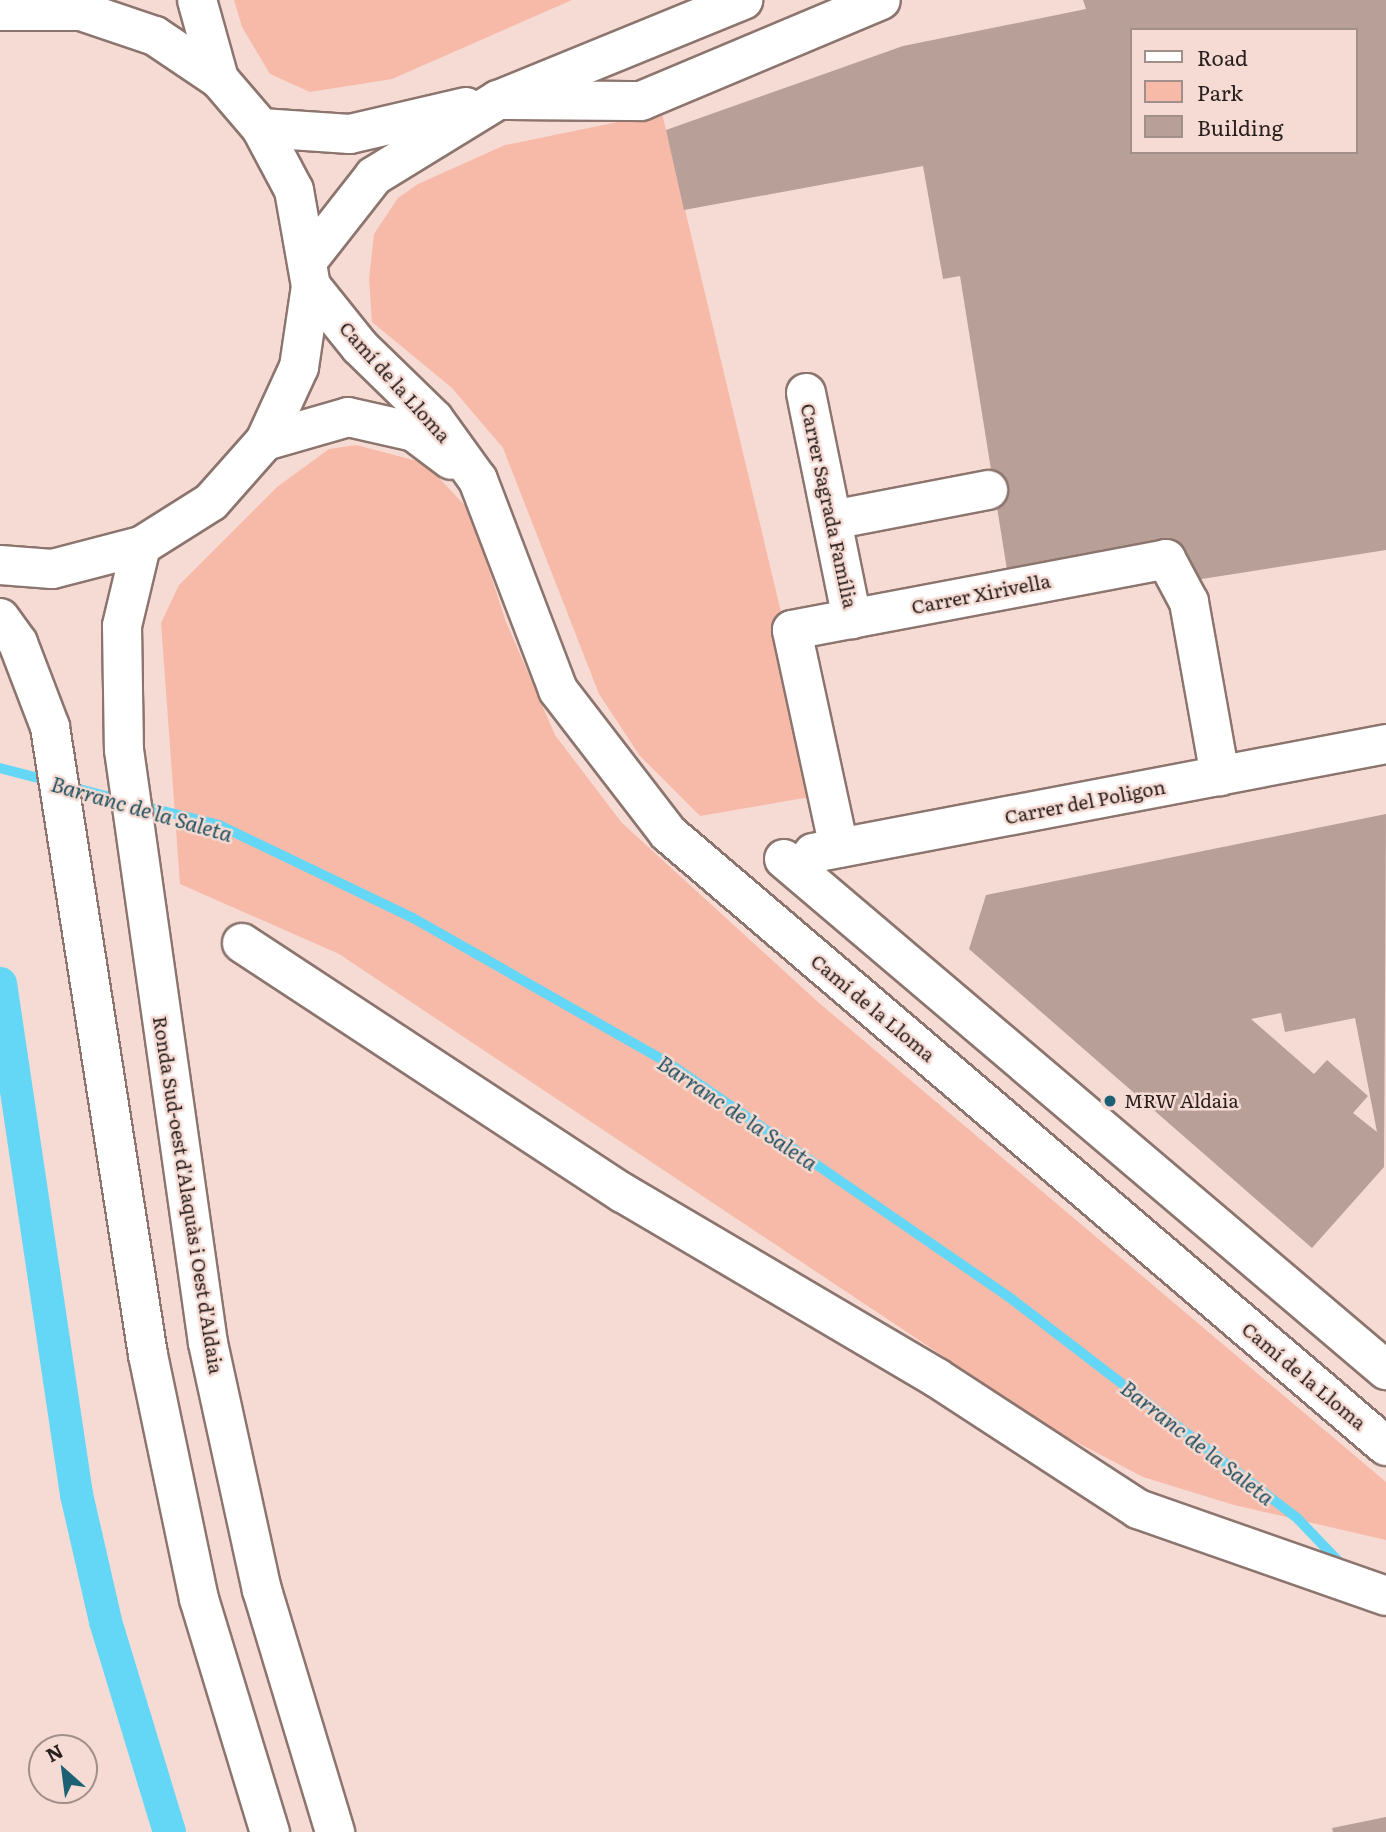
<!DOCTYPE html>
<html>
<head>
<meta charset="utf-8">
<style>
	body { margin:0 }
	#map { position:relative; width:1386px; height:1832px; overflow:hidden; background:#f5dbd4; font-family:Literata,serif }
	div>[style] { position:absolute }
	.green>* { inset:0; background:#f8baa8 }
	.stream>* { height:10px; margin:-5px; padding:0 5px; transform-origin:5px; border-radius:5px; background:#64d7f7 }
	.canal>* { height:33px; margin:-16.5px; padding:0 16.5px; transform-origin:16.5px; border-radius:16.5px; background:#64d7f7 }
	.building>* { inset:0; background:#b8a099 }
	.roads { filter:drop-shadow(2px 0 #8c756e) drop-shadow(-2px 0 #8c756e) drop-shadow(0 2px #8c756e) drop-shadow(0 -2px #8c756e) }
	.minor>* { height:38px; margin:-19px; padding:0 19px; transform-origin:19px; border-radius:19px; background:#fff }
	.tertiary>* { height:38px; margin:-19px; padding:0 19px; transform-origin:19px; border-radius:19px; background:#fff }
	.secondary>* { height:38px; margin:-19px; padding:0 19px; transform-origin:19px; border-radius:19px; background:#fff }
	.dots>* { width:19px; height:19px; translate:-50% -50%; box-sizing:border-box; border:4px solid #f5dbd4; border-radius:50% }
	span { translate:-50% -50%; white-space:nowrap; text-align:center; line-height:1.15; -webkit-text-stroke:5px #f5dbd4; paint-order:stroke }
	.street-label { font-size:19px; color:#281e1c }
	.poi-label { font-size:19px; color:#281e1c }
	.left { translate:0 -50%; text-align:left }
	.water-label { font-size:21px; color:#1e4f5d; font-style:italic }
	.legend { position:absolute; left:1130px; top:28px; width:228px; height:126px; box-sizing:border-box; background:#f5dbd4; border:2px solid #a38f8a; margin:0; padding:9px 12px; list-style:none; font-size:21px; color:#281e1c }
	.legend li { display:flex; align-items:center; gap:14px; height:35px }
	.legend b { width:35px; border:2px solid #a38f8a }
	.north { position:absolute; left:28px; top:1734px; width:70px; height:70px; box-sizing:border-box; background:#f5dbd4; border:2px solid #a38f8a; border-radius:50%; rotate:332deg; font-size:19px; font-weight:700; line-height:28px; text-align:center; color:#281e1c }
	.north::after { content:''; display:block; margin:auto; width:24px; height:32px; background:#1c6173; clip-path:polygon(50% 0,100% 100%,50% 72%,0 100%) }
</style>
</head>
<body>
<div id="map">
	<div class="green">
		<div style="clip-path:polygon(234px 0,572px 0,392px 79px,310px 92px,270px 74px,242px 27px)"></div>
		<div style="clip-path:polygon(662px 113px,822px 784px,810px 797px,700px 816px,640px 756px,599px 694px,503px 448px,452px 388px,372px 322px,369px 279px,374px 234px,398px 198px,418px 184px,505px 145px)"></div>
		<div style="clip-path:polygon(356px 445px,425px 463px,470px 511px,506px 622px,555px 735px,622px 823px,818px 1002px,1386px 1482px,1386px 1540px,1234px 1505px,1143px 1477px,1057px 1432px,339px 954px,180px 884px,161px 623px,179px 585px,277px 487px,329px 449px)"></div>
	</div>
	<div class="stream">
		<div style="left:0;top:768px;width:52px;rotate:14.6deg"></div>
		<div style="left:68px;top:786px;width:55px;rotate:14.8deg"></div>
		<div style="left:139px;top:805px;width:82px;rotate:14deg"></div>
		<div style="left:219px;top:825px;width:215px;rotate:25.6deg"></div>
		<div style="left:413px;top:918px;width:296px;rotate:29.6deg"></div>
		<div style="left:670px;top:1064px;width:411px;rotate:34.5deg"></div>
		<div style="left:1009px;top:1297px;width:364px;rotate:37.5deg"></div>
		<div style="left:1298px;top:1519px;width:65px;rotate:46.2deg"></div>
	</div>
	<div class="canal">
		<div style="left:0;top:983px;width:517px;rotate:81.54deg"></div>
		<div style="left:76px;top:1494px;width:130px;rotate:77.1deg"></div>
		<div style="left:105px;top:1621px;width:220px;rotate:73.1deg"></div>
	</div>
	<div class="building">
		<div style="clip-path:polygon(evenodd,1083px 0,1386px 0,1386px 550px,1189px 581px,1182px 545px,1008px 576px,960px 276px,943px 279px,923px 166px,684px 210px,666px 130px,903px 46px,1086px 9px,1083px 0,1132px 30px,1356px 30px,1356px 152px,1132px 152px,1132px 30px)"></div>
		<div style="clip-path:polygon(evenodd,1386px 814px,1384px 1167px,1312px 1248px,969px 949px,986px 895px,1386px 814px,1281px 1013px,1285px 1032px,1355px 1018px,1377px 1132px,1353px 1113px,1368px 1096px,1327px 1060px,1314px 1074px,1251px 1019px,1281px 1013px)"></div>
		<div style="clip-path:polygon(1386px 1817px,1386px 1832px,1333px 1832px,1332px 1828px)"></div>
	</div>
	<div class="roads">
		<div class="minor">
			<div style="left:197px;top:0;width:82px;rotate:74.4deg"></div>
			<div style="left:498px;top:100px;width:143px;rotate:0.4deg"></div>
			<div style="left:641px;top:101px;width:260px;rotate:-22.8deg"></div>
			<div style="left:311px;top:286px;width:78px;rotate:51.2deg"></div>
			<div style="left:360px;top:347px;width:103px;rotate:44.2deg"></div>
			<div style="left:434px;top:419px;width:75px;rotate:54.2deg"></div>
			<div style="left:478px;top:480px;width:225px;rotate:69.1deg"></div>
			<div style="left:558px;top:690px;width:180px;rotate:52.4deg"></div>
			<div style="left:668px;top:833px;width:944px;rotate:40.49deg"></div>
			<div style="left:806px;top:393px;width:231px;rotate:78.5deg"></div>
			<div style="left:265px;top:441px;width:86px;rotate:-16.1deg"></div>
			<div style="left:348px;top:417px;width:68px;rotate:12.8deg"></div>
			<div style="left:414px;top:432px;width:46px;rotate:37.1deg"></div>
			<div style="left:832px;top:520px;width:159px;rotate:-10.9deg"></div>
			<div style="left:839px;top:848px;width:223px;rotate:-102.2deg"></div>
			<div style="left:792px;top:630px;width:381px;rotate:-10.7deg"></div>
			<div style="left:1166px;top:559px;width:49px;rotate:61.9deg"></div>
			<div style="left:1189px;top:602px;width:177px;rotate:79.9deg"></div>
			<div style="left:813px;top:853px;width:583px;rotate:-10.77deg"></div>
			<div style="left:784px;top:859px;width:790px;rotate:40.33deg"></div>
			<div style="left:242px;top:943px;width:456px;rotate:33.3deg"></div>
			<div style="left:623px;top:1193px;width:364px;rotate:30.5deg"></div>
			<div style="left:937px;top:1378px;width:240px;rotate:33.1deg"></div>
			<div style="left:1138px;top:1509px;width:263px;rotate:19.3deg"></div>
		</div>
		<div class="tertiary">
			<div style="left:498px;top:100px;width:265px;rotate:-22.2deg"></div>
		</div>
		<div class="secondary">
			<div style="left:0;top:11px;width:81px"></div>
			<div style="left:81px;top:11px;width:78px;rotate:18.7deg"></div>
			<div style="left:155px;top:36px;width:77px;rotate:33.9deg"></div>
			<div style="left:219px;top:79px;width:65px;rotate:49.4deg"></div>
			<div style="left:261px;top:128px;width:70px;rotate:62deg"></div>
			<div style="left:294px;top:190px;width:97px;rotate:80deg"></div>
			<div style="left:311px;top:286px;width:82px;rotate:98.4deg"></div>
			<div style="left:299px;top:367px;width:81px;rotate:114.7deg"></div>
			<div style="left:265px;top:441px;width:81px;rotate:131.5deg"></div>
			<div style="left:211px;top:502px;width:83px;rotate:147.8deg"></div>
			<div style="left:141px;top:546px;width:92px;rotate:165.5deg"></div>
			<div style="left:52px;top:569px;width:52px;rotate:-175.6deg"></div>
			<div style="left:261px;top:128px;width:89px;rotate:3.9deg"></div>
			<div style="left:350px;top:134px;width:119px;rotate:-13.1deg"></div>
			<div style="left:309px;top:259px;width:105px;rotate:-51.9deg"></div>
			<div style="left:374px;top:176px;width:145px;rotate:-31.5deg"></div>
			<div style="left:141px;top:546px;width:82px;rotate:103.4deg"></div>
			<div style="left:122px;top:626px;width:124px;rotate:89.1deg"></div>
			<div style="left:124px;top:750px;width:599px;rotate:81.94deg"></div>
			<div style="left:208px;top:1343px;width:253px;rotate:77.7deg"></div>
			<div style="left:262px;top:1590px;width:253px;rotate:73.2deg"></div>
			<div style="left:0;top:618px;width:31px;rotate:54deg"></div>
			<div style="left:18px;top:643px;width:90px;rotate:69.1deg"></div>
			<div style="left:50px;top:727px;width:636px;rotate:81.13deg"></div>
			<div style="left:148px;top:1355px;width:249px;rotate:78.2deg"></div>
			<div style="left:199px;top:1599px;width:244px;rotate:73.1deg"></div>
		</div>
	</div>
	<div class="dots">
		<div style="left:1110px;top:1101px;background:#1c6173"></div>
	</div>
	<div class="street-label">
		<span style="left:395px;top:382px;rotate:48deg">Camí de la Lloma</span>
		<span style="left:829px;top:506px;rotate:78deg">Carrer Sagrada Família</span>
		<span style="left:981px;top:594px;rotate:-11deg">Carrer Xirivella</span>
		<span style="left:1085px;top:802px;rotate:-11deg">Carrer del Poligon</span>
		<span style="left:873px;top:1008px;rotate:40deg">Camí de la Lloma</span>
		<span style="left:188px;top:1195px;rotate:81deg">Ronda Sud-oest d'Alaquàs i Oest d'Aldaia</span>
		<span style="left:1304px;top:1376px;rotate:40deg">Camí de la Lloma</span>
	</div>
	<div class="poi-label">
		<span class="left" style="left:1124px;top:1101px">MRW Aldaia</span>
	</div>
	<div class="water-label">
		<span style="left:142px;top:808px;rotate:16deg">Barranc de la Saleta</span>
		<span style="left:738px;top:1112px;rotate:34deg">Barranc de la Saleta</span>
		<span style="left:1198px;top:1442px;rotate:38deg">Barranc de la Saleta</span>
	</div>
	<ul class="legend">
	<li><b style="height:9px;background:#fff"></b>Road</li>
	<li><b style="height:19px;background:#f8baa8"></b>Park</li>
	<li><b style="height:19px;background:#b8a099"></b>Building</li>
	</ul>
	<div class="north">N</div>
</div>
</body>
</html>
